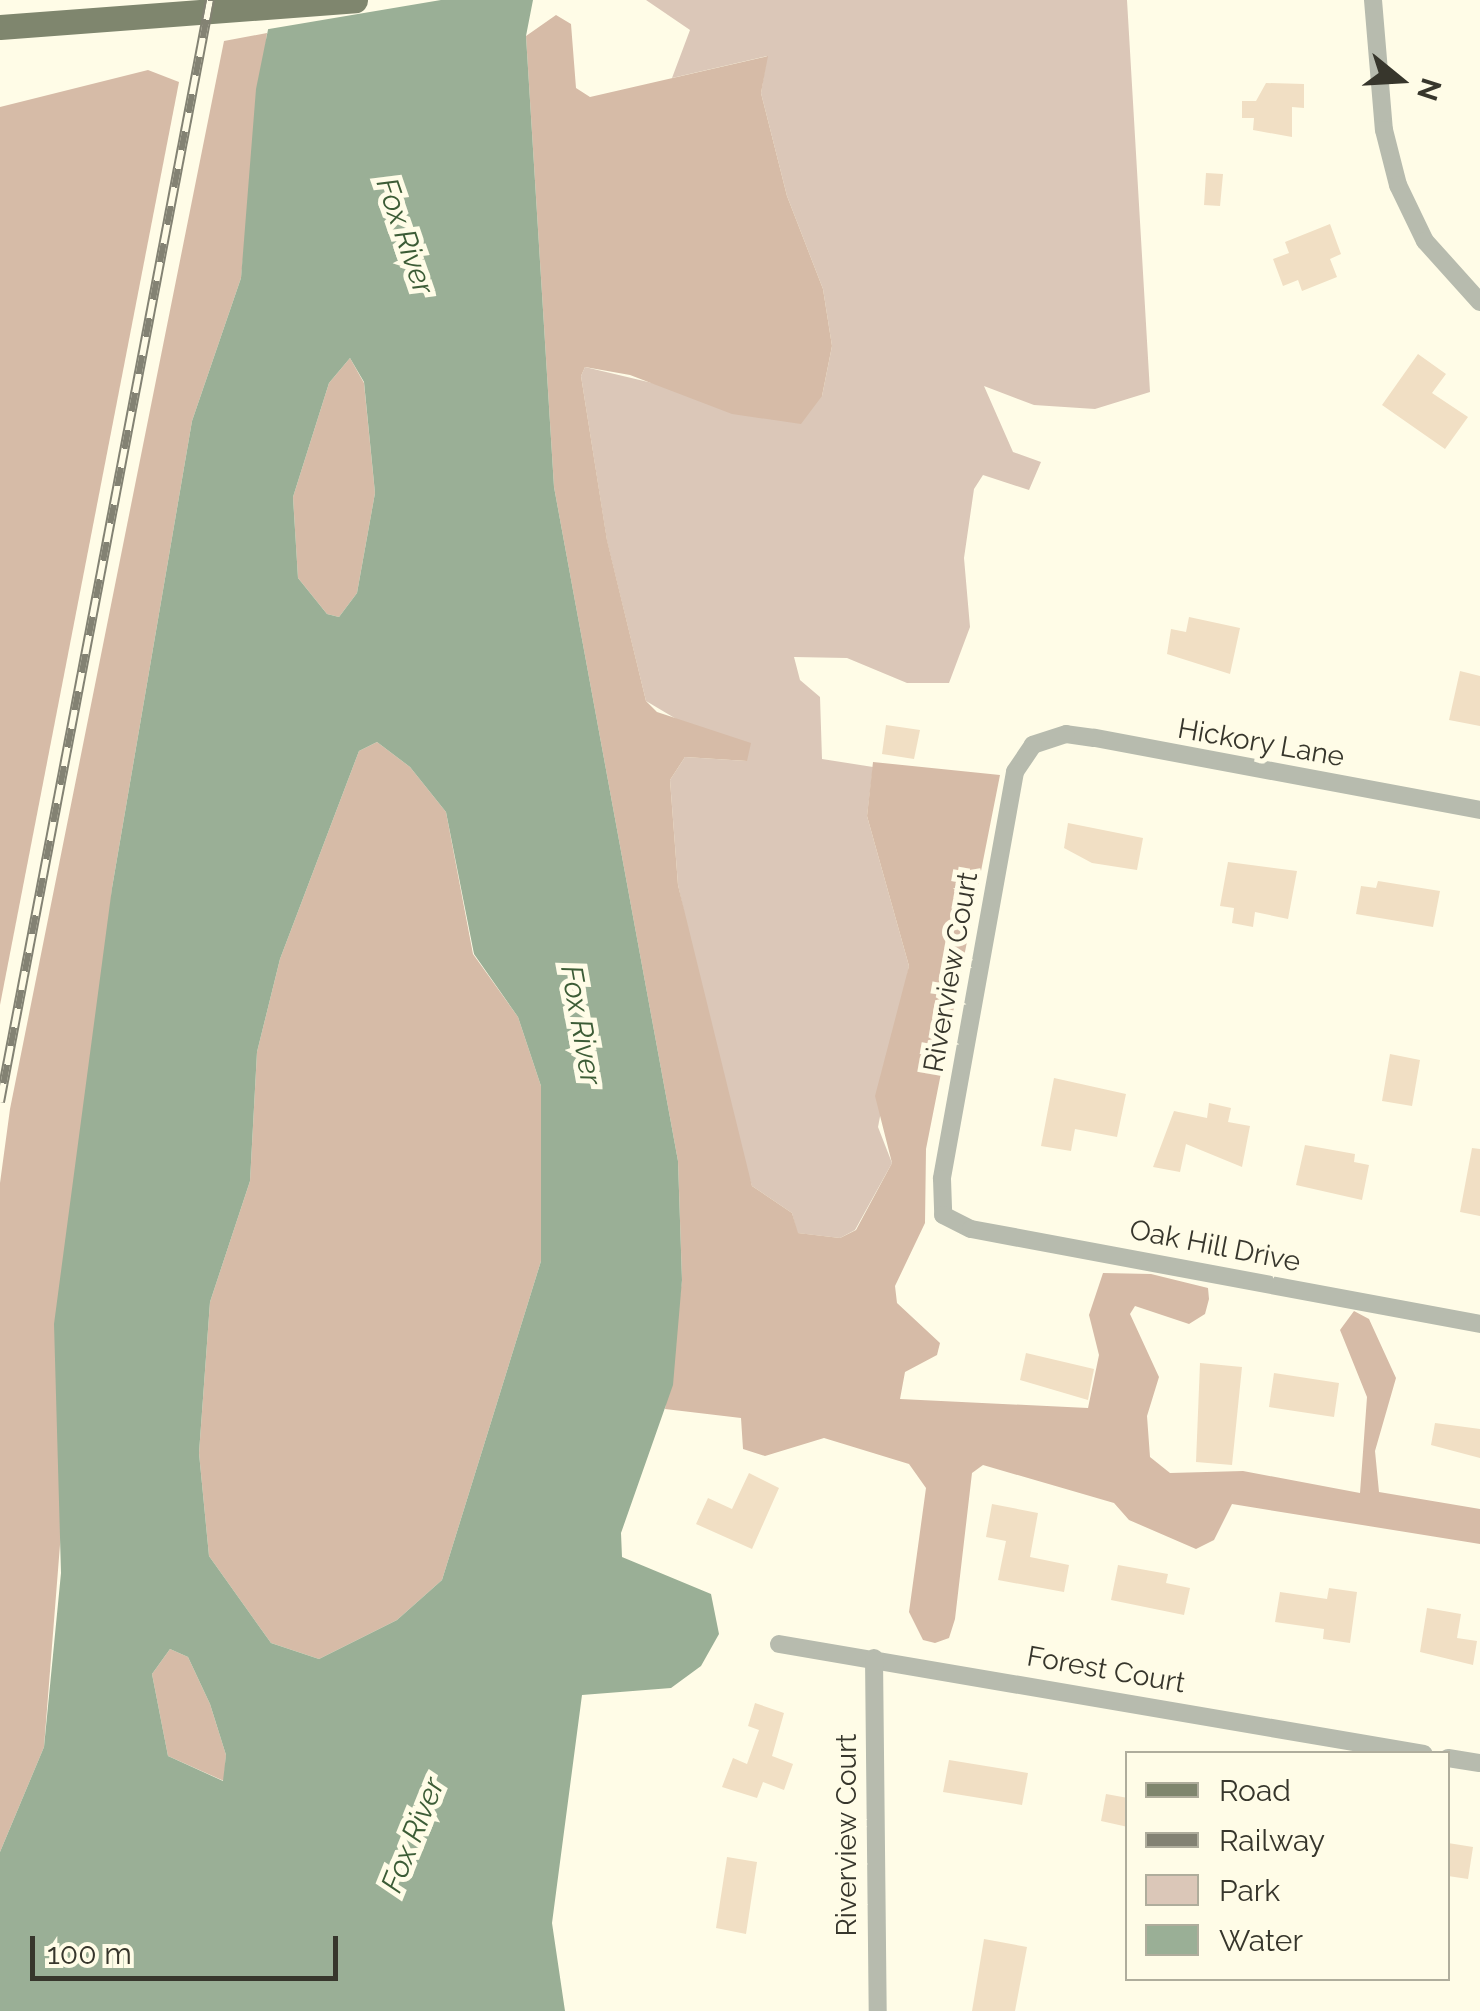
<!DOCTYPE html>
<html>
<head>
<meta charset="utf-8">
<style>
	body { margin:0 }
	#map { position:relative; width:1480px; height:2011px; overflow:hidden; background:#fffce7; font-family:Raleway,sans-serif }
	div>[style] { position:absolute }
	.green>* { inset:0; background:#dbc7b8 }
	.forest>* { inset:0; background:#d6bba7 }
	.water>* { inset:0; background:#9aaf96 }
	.pier>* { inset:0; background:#fffce7 }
	.building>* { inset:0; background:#f1dfc4 }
	.street>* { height:18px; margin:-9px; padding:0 9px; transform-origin:9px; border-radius:9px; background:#b7bbae }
	.primary>* { height:25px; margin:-12.5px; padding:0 12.5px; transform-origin:12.5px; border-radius:12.5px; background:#7f866e }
	.rail>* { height:10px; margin-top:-5px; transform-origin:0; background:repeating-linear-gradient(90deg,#fffce7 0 19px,#838273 0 38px); box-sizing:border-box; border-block:2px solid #838273 }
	span { translate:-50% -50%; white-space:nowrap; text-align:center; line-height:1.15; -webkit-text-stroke:10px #fffce7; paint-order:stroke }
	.street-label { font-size:28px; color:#37362c }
	.water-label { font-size:30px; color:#3c5c36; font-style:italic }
	.legend { position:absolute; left:1125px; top:1751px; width:325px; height:230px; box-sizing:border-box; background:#fffce7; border:2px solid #afad9c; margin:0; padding:12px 18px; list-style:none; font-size:30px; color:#37362c }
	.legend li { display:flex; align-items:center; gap:20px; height:50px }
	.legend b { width:50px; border:2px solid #afad9c }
	.north { position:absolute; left:1350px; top:30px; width:100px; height:100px; -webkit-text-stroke:8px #fffce7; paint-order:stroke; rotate:108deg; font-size:28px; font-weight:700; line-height:40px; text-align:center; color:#37362c }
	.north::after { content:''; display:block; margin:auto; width:35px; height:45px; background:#37362c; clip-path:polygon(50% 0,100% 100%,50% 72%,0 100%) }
	.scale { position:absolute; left:30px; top:1936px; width:308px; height:45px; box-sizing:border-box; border:5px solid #37362c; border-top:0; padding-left:12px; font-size:30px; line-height:35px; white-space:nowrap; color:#37362c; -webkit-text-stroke:8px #fffce7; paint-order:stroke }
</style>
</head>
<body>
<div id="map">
	<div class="green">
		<div style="clip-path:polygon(646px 0,1127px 0,1150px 392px,1095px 409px,1034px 405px,984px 386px,1013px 452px,1041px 462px,1029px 490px,983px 475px,974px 489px,964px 558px,970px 627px,949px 683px,907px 683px,847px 658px,794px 657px,800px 680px,820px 697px,822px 759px,873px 767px,867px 816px,909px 966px,878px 1127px,892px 1163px,855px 1230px,840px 1238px,797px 1233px,792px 1213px,752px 1186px,727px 1107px,678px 885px,670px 780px,685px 757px,747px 761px,646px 701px,607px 541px,581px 376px,585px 367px,665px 386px,822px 396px,832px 346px,823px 289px,787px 196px,761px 93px,767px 56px,672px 78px,690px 30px)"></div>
	</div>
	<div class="forest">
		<div style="clip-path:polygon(556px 15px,571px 24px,576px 88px,590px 97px,768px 56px,761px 93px,787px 196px,823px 289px,832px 346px,822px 396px,801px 424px,732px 414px,630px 375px,585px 367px,581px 376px,607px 540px,646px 701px,657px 712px,751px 743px,747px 761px,685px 757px,670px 780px,678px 885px,752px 1186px,792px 1213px,798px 1233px,840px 1238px,856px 1230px,892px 1163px,875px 1096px,909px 966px,867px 816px,873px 762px,1000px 775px,926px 1149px,925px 1223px,895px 1286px,897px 1303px,940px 1343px,937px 1355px,905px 1372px,900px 1399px,1088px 1408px,1099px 1355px,1089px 1315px,1103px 1273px,1151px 1274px,1208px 1288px,1209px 1299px,1205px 1314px,1189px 1324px,1135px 1306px,1130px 1314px,1159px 1377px,1147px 1416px,1150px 1457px,1170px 1473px,1243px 1471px,1360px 1493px,1367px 1397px,1340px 1330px,1354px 1311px,1369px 1319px,1396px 1378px,1375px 1451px,1379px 1492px,1480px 1509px,1480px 1544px,1232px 1504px,1214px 1540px,1196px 1549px,1129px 1520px,1114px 1503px,983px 1465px,972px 1473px,955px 1619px,949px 1638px,935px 1643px,923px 1640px,909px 1612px,926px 1488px,909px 1464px,824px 1438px,765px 1456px,743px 1449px,741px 1418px,665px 1409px,682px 1280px,678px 1161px,554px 487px,526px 36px)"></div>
		<div style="clip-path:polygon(267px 33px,241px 278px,192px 421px,112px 888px,44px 1747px,0 1852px,0 1183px,10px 1109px,224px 41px)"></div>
		<div style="clip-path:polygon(148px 70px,179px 82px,0 1005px,0 107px)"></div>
		<div style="clip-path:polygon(350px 358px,364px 383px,375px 493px,357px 593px,339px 617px,327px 614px,298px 578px,293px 497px,329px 383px)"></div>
		<div style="clip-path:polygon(377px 742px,410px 767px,446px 812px,473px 954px,518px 1017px,541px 1086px,541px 1261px,442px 1580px,397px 1620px,319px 1659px,271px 1643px,209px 1556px,199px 1453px,210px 1302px,250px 1181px,257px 1052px,280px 959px,359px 751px)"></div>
		<div style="clip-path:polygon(170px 1649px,188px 1657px,210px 1704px,226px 1755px,224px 1781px,168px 1756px,152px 1674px)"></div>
	</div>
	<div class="water">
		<div style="clip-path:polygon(evenodd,274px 0,533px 0,526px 36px,554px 487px,678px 1161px,682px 1280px,673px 1385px,621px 1533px,622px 1557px,711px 1594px,719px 1634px,701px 1666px,671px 1688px,582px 1695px,552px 1923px,565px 2011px,0 2011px,0 1852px,44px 1747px,61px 1573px,54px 1324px,112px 888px,192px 421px,241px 278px,256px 89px,274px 0,350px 358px,364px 382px,375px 493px,357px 593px,339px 617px,327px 614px,298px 578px,293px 497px,329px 383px,350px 358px,274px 0,377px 742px,410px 767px,446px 812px,474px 954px,518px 1017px,541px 1086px,541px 1261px,442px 1580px,397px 1620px,319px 1659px,271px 1643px,209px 1556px,199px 1453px,210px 1302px,250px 1181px,257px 1052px,280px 959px,359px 751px,377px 742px,274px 0,170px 1649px,188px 1657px,210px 1704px,226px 1755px,223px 1781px,168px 1756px,152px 1674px,170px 1649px)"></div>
	</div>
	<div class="pier">
		<div style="clip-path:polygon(269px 0,441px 0,263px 30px)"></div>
	</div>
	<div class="building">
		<div style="clip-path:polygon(1266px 83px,1304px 84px,1304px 108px,1292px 107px,1292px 137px,1253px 130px,1254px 118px,1242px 118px,1242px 101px,1256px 101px)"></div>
		<div style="clip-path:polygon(1206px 173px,1223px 174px,1220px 206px,1204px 205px)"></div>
		<div style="clip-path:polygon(1330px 224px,1341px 254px,1330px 259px,1337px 277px,1302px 291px,1298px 280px,1283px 286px,1273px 259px,1289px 253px,1285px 242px)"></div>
		<div style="clip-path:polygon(1418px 354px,1446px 374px,1432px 393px,1468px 417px,1445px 449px,1382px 405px)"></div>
		<div style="clip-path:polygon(1189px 617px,1240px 628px,1230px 674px,1167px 654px,1171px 629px,1186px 632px)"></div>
		<div style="clip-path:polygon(1460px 671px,1480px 676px,1480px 726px,1449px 720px)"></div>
		<div style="clip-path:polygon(886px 725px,920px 730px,914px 759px,882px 754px)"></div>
		<div style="clip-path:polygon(1068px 823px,1143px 838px,1137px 870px,1092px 863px,1064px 848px)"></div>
		<div style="clip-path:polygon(1228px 862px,1297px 871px,1288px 919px,1255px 912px,1253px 927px,1232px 923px,1234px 908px,1220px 906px)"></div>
		<div style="clip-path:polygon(1378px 881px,1440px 891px,1433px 927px,1356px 914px,1361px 886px,1376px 888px)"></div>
		<div style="clip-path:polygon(1390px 1054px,1420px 1060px,1412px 1106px,1382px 1101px)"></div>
		<div style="clip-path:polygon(1054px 1078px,1126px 1094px,1117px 1137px,1075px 1129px,1071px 1151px,1041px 1146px)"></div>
		<div style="clip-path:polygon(1209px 1103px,1231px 1108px,1228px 1122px,1250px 1126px,1242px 1167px,1186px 1144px,1180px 1172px,1153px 1167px,1174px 1111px,1207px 1118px)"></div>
		<div style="clip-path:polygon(1305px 1145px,1355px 1154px,1354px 1162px,1369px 1165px,1362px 1200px,1296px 1185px)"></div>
		<div style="clip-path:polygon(1472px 1148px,1480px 1149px,1480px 1216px,1460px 1212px)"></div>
		<div style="clip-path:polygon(1026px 1353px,1094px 1369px,1088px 1400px,1020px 1380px)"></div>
		<div style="clip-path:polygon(1200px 1363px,1242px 1367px,1232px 1465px,1196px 1462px)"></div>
		<div style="clip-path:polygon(1274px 1373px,1339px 1383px,1334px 1417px,1269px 1407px)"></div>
		<div style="clip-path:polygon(1435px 1423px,1480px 1429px,1480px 1458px,1431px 1445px)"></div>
		<div style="clip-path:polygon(749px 1473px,779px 1488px,752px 1549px,696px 1524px,708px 1498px,732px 1509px)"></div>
		<div style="clip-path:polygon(992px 1504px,1038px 1513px,1030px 1557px,1069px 1565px,1064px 1592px,998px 1580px,1006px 1541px,986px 1537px)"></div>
		<div style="clip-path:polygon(1118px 1565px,1168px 1574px,1166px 1583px,1190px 1588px,1184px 1615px,1111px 1600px)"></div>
		<div style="clip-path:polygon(1329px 1588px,1357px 1592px,1350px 1643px,1323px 1639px,1324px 1629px,1275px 1622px,1280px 1592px,1327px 1599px)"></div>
		<div style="clip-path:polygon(1427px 1608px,1461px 1614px,1457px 1638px,1477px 1641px,1473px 1665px,1420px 1652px)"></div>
		<div style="clip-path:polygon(755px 1703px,784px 1713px,772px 1756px,793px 1764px,784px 1790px,763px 1782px,757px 1798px,722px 1787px,733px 1758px,747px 1764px,759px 1730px,748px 1726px)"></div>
		<div style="clip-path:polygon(949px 1760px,1028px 1773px,1022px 1805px,943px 1792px)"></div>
		<div style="clip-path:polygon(1106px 1794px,1128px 1798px,1128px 1827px,1101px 1821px)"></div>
		<div style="clip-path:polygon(1448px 1843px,1473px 1847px,1468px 1879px,1448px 1876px)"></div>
		<div style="clip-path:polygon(727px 1857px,757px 1862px,746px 1934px,716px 1928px)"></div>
		<div style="clip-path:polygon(984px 1939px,1027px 1947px,1015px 2011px,972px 2011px)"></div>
	</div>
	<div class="street">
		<div style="left:1373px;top:0;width:130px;rotate:85.2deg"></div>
		<div style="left:1384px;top:130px;width:57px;rotate:75.7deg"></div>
		<div style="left:1398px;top:185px;width:62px;rotate:64.3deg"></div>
		<div style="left:1425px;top:241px;width:82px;rotate:48deg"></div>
		<div style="left:1480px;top:810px;width:393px;rotate:-169.4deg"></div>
		<div style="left:1094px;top:738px;width:28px;rotate:-172deg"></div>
		<div style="left:1066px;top:734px;width:35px;rotate:162deg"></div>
		<div style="left:1033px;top:745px;width:32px;rotate:124deg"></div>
		<div style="left:1015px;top:772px;width:413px;rotate:100.2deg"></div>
		<div style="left:942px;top:1179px;width:36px;rotate:88deg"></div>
		<div style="left:943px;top:1215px;width:31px;rotate:27deg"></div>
		<div style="left:971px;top:1229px;width:518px;rotate:10.57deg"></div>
		<div style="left:779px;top:1644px;width:654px;rotate:9.68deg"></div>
		<div style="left:874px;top:1658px;width:353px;rotate:89.4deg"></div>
		<div style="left:1448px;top:1758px;width:32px;rotate:9deg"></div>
	</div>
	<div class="primary">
		<div style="left:0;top:27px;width:356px;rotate:-4.3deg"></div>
	</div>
	<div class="rail">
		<div style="left:0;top:1102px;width:1122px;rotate:-79.21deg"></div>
	</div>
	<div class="street-label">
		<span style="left:1261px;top:743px;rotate:10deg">Hickory Lane</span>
		<span style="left:951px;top:972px;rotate:-80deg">Riverview Court</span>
		<span style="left:1215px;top:1246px;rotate:11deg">Oak Hill Drive</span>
		<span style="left:1106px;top:1670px;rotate:10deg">Forest Court</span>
		<span style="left:847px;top:1835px;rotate:-90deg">Riverview Court</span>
	</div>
	<div class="water-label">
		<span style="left:405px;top:236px;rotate:71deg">Fox River</span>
		<span style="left:581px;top:1025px;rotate:80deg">Fox River</span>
		<span style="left:413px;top:1835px;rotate:-68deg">Fox River</span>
	</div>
	<ul class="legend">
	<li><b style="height:12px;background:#7f866e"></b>Road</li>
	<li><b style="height:12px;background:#838273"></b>Railway</li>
	<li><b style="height:28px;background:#dbc7b8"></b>Park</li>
	<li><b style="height:28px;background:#9aaf96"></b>Water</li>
	</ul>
	<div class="north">N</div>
	<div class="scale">100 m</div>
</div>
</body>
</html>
